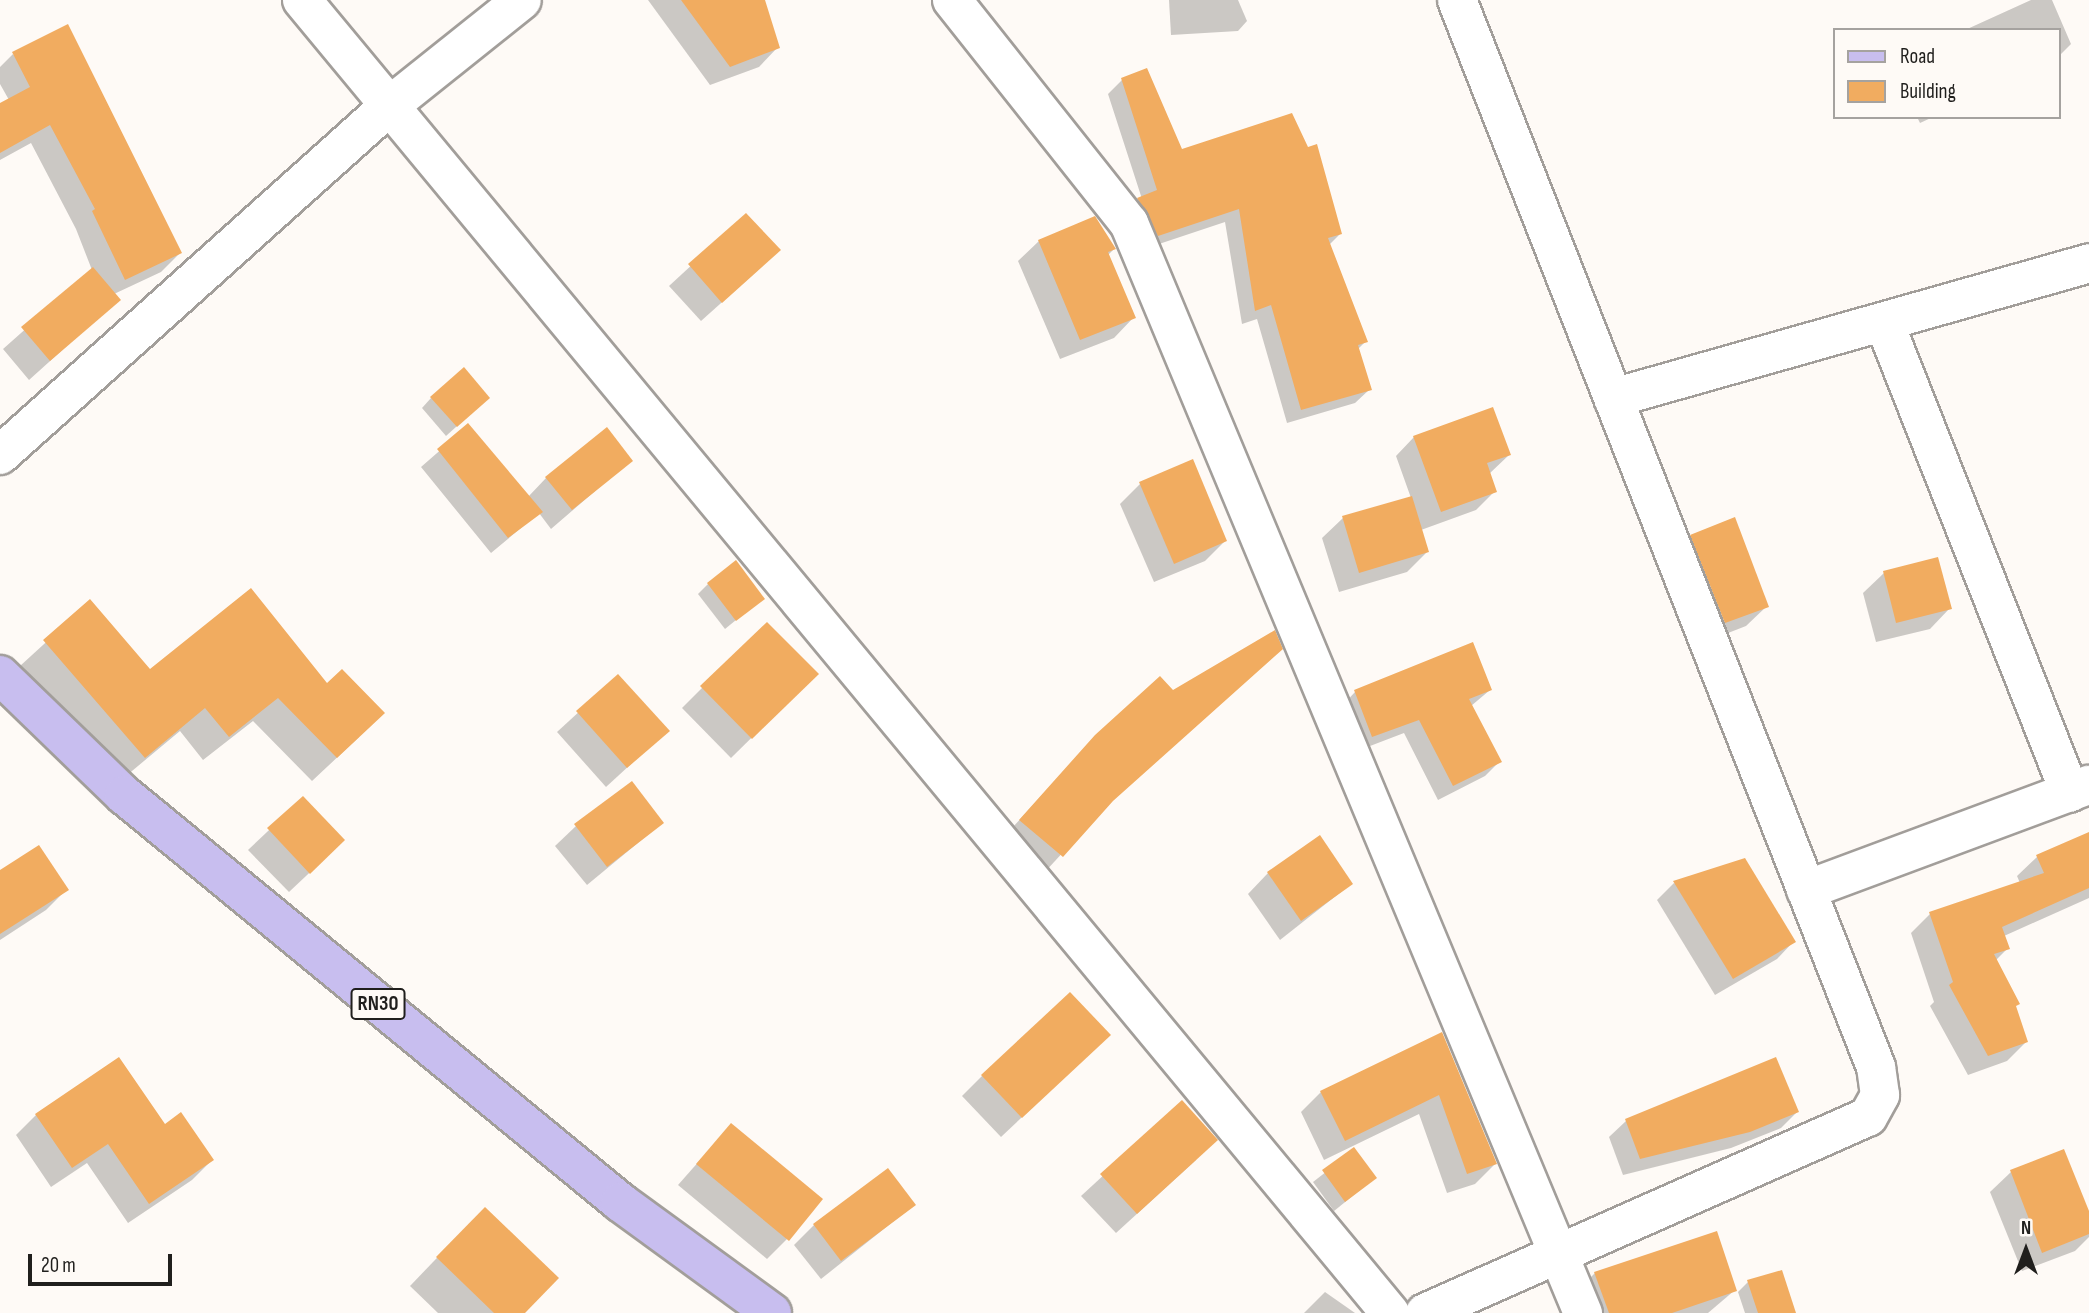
<!DOCTYPE html>
<html>
<head>
<meta charset="utf-8">
<style>
	body { margin:0 }
	#map { position:relative; width:2089px; height:1313px; overflow:hidden; background:#fefaf6; font-family:"Sofia Sans Condensed",sans-serif }
	div>[style] { position:absolute }
	.shadow>* { inset:0; background:#0003 }
	.building>* { inset:0; background:#f1ac60 }
	.roads { filter:drop-shadow(2px 0 #a29e9a) drop-shadow(-2px 0 #a29e9a) drop-shadow(0 2px #a29e9a) drop-shadow(0 -2px #a29e9a) }
	.minor>* { height:38px; margin:-19px; padding:0 19px; transform-origin:19px; border-radius:19px; background:#fff }
	.primary>* { height:38px; margin:-19px; padding:0 19px; transform-origin:19px; border-radius:19px; background:#c8beef }
	span { translate:-50% -50%; white-space:nowrap; text-align:center; line-height:1.15; -webkit-text-stroke:6px #fefaf6; paint-order:stroke }
	.shield-label span { padding:2px 5px; background:#fefaf6; border:2px solid; border-radius:5px; -webkit-text-stroke-width:0 }
	.shield-label { font-size:21px; color:#201f1d; font-weight:700 }
	.legend { position:absolute; left:1833px; top:28px; width:228px; height:91px; box-sizing:border-box; background:#fefaf6; border:2px solid #a5a29f; margin:0; padding:9px 12px; list-style:none; font-size:21px; color:#201f1d }
	.legend li { display:flex; align-items:center; gap:14px; height:35px }
	.legend b { width:35px; border:2px solid #a5a29f }
	.north { position:absolute; left:1991px; top:1215px; width:70px; height:70px; -webkit-text-stroke:5px #fefaf6; paint-order:stroke; rotate:0deg; font-size:19px; font-weight:700; line-height:28px; text-align:center; color:#201f1d }
	.north::after { content:''; display:block; margin:auto; width:24px; height:32px; background:#201f1d; clip-path:polygon(50% 0,100% 100%,50% 72%,0 100%) }
	.scale { position:absolute; left:28px; top:1254px; width:144px; height:32px; box-sizing:border-box; border:4px solid #201f1d; border-top:0; padding-left:9px; font-size:21px; line-height:24px; white-space:nowrap; color:#201f1d; -webkit-text-stroke:5px #fefaf6; paint-order:stroke }
</style>
</head>
<body>
<div id="map">
	<div class="shadow">
		<div style="clip-path:polygon(648px 0,763px 0,778px 47px,759px 67px,710px 85px)"></div>
		<div style="clip-path:polygon(1169px 0,1238px 0,1247px 21px,1238px 31px,1171px 35px)"></div>
		<div style="clip-path:polygon(2031px 0,2052px 0,2071px 44px,2059px 56px,2059px 30px,1965px 30px)"></div>
		<div style="clip-path:polygon(13px 54px,180px 253px,161px 272px,114px 294px,119px 299px,29px 380px,3px 349px,92px 270px,76px 229px,31px 143px,0 160px,0 105px,9px 100px,0 84px,0 67px)"></div>
		<div style="clip-path:polygon(1122px 80px,1181px 152px,1340px 234px,1329px 245px,1366px 341px,1357px 350px,1370px 389px,1355px 403px,1287px 423px,1257px 319px,1242px 324px,1225px 222px,1144px 249px,1124px 214px,1142px 199px,1108px 94px)"></div>
		<div style="clip-path:polygon(1917px 117px,1933px 117px,1920px 123px)"></div>
		<div style="clip-path:polygon(746px 215px,758px 270px,701px 321px,669px 286px)"></div>
		<div style="clip-path:polygon(1039px 241px,1114px 249px,1108px 255px,1134px 317px,1114px 338px,1060px 359px,1018px 261px)"></div>
		<div style="clip-path:polygon(431px 398px,478px 407px,446px 436px,422px 408px)"></div>
		<div style="clip-path:polygon(468px 426px,528px 497px,546px 478px,631px 460px,551px 529px,539px 513px,491px 553px,421px 467px)"></div>
		<div style="clip-path:polygon(1414px 437px,1509px 455px,1489px 474px,1495px 491px,1476px 510px,1421px 530px,1427px 552px,1407px 572px,1339px 592px,1322px 538px,1343px 518px,1411px 498px,1396px 456px)"></div>
		<div style="clip-path:polygon(1140px 484px,1225px 541px,1205px 561px,1154px 582px,1120px 504px)"></div>
		<div style="clip-path:polygon(1691px 536px,1767px 606px,1746px 626px,1705px 642px,1671px 556px)"></div>
		<div style="clip-path:polygon(1884px 573px,1950px 608px,1930px 629px,1876px 642px,1863px 593px)"></div>
		<div style="clip-path:polygon(708px 584px,763px 598px,725px 629px,698px 594px)"></div>
		<div style="clip-path:polygon(251px 591px,359px 737px,312px 781px,253px 721px,203px 760px,180px 731px,120px 781px,20px 666px,90px 602px,150px 671px)"></div>
		<div style="clip-path:polygon(816px 674px,731px 758px,682px 708px,702px 688px)"></div>
		<div style="clip-path:polygon(618px 676px,667px 731px,606px 787px,557px 732px)"></div>
		<div style="clip-path:polygon(1490px 690px,1471px 706px,1499px 762px,1485px 776px,1438px 800px,1404px 733px,1357px 751px,1341px 707px,1355px 692px)"></div>
		<div style="clip-path:polygon(1096px 736px,1102px 810px,1043px 874px,1002px 839px)"></div>
		<div style="clip-path:polygon(303px 798px,323px 860px,289px 892px,248px 850px)"></div>
		<div style="clip-path:polygon(662px 823px,587px 885px,555px 846px,576px 826px)"></div>
		<div style="clip-path:polygon(2089px 834px,2089px 898px,2004px 936px,2008px 948px,1995px 961px,2026px 1042px,2007px 1061px,1968px 1075px,1930px 1006px,1934px 1002px,1911px 933px,1930px 914px,2020px 883px,2017px 876px,2037px 857px)"></div>
		<div style="clip-path:polygon(1320px 838px,1351px 884px,1280px 940px,1248px 894px,1268px 873px)"></div>
		<div style="clip-path:polygon(0 872px,66px 890px,46px 910px,0 940px)"></div>
		<div style="clip-path:polygon(1674px 883px,1794px 941px,1777px 959px,1715px 995px,1657px 900px)"></div>
		<div style="clip-path:polygon(1441px 1035px,1495px 1164px,1475px 1184px,1447px 1193px,1419px 1114px,1324px 1160px,1301px 1112px,1321px 1092px)"></div>
		<div style="clip-path:polygon(1088px 1055px,1001px 1137px,962px 1096px,982px 1076px)"></div>
		<div style="clip-path:polygon(1182px 1103px,1196px 1160px,1116px 1233px,1081px 1196px)"></div>
		<div style="clip-path:polygon(1797px 1112px,1781px 1128px,1731px 1148px,1623px 1175px,1609px 1137px,1626px 1121px)"></div>
		<div style="clip-path:polygon(36px 1115px,164px 1126px,212px 1160px,192px 1180px,128px 1223px,87px 1163px,51px 1187px,16px 1135px)"></div>
		<div style="clip-path:polygon(731px 1125px,787px 1239px,767px 1259px,678px 1185px)"></div>
		<div style="clip-path:polygon(1354px 1150px,1375px 1178px,1334px 1211px,1313px 1182px)"></div>
		<div style="clip-path:polygon(2063px 1151px,2089px 1216px,2089px 1237px,2075px 1251px,2022px 1271px,1990px 1192px,2011px 1172px)"></div>
		<div style="clip-path:polygon(914px 1205px,821px 1279px,794px 1245px,814px 1225px)"></div>
		<div style="clip-path:polygon(457px 1237px,522px 1313px,438px 1313px,410px 1286px)"></div>
		<div style="clip-path:polygon(1595px 1273px,1735px 1290px,1708px 1313px,1582px 1313px,1575px 1293px)"></div>
		<div style="clip-path:polygon(1748px 1282px,1794px 1313px,1745px 1313px,1738px 1292px)"></div>
		<div style="clip-path:polygon(1325px 1292px,1355px 1313px,1304px 1313px)"></div>
	</div>
	<div class="building">
		<div style="clip-path:polygon(681px 0,765px 0,780px 48px,730px 67px)"></div>
		<div style="clip-path:polygon(68px 24px,182px 253px,125px 280px,92px 211px,95px 209px,50px 125px,0 153px,0 103px,30px 87px,12px 52px)"></div>
		<div style="clip-path:polygon(1147px 68px,1182px 149px,1292px 113px,1308px 147px,1317px 144px,1342px 234px,1328px 238px,1368px 342px,1358px 345px,1372px 390px,1301px 410px,1271px 305px,1255px 311px,1239px 209px,1158px 236px,1137px 198px,1157px 190px,1121px 78px)"></div>
		<div style="clip-path:polygon(746px 213px,781px 250px,722px 303px,688px 264px)"></div>
		<div style="clip-path:polygon(1095px 216px,1116px 249px,1108px 252px,1136px 318px,1080px 340px,1038px 240px)"></div>
		<div style="clip-path:polygon(93px 267px,121px 300px,50px 361px,21px 327px)"></div>
		<div style="clip-path:polygon(464px 367px,490px 398px,457px 427px,430px 397px)"></div>
		<div style="clip-path:polygon(1493px 407px,1511px 455px,1487px 463px,1497px 492px,1441px 512px,1413px 436px)"></div>
		<div style="clip-path:polygon(468px 423px,543px 512px,508px 538px,437px 449px)"></div>
		<div style="clip-path:polygon(607px 427px,633px 461px,572px 510px,545px 477px)"></div>
		<div style="clip-path:polygon(1193px 459px,1227px 541px,1174px 564px,1139px 482px)"></div>
		<div style="clip-path:polygon(1412px 496px,1429px 552px,1359px 573px,1342px 516px)"></div>
		<div style="clip-path:polygon(1735px 517px,1769px 607px,1725px 623px,1690px 535px)"></div>
		<div style="clip-path:polygon(1938px 557px,1952px 609px,1896px 623px,1883px 571px)"></div>
		<div style="clip-path:polygon(736px 560px,765px 599px,736px 621px,707px 583px)"></div>
		<div style="clip-path:polygon(251px 588px,327px 683px,342px 669px,385px 713px,337px 758px,278px 698px,229px 737px,205px 708px,145px 758px,43px 640px,90px 599px,150px 669px)"></div>
		<div style="clip-path:polygon(767px 622px,819px 674px,752px 739px,700px 686px)"></div>
		<div style="clip-path:polygon(1275px 630px,1283px 649px,1113px 801px,1063px 857px,1019px 820px,1095px 735px,1160px 676px,1173px 690px)"></div>
		<div style="clip-path:polygon(1473px 642px,1492px 690px,1469px 699px,1502px 762px,1453px 786px,1419px 720px,1372px 737px,1354px 690px)"></div>
		<div style="clip-path:polygon(618px 674px,670px 731px,627px 768px,576px 711px)"></div>
		<div style="clip-path:polygon(632px 781px,664px 823px,607px 867px,574px 824px)"></div>
		<div style="clip-path:polygon(303px 796px,345px 840px,310px 874px,267px 828px)"></div>
		<div style="clip-path:polygon(2089px 832px,2089px 888px,2002px 927px,2010px 949px,1994px 954px,2020px 1004px,2016px 1006px,2028px 1042px,1988px 1056px,1949px 985px,1953px 982px,1929px 912px,2044px 873px,2036px 855px)"></div>
		<div style="clip-path:polygon(1320px 835px,1353px 884px,1301px 921px,1267px 872px)"></div>
		<div style="clip-path:polygon(39px 845px,69px 890px,0 934px,0 870px)"></div>
		<div style="clip-path:polygon(1745px 858px,1796px 942px,1733px 979px,1673px 881px)"></div>
		<div style="clip-path:polygon(1070px 992px,1111px 1035px,1022px 1118px,981px 1075px)"></div>
		<div style="clip-path:polygon(1442px 1032px,1497px 1164px,1467px 1174px,1439px 1095px,1345px 1141px,1320px 1091px)"></div>
		<div style="clip-path:polygon(119px 1057px,165px 1124px,181px 1112px,214px 1160px,149px 1204px,108px 1144px,72px 1168px,35px 1114px)"></div>
		<div style="clip-path:polygon(1776px 1057px,1799px 1112px,1750px 1132px,1640px 1159px,1625px 1119px)"></div>
		<div style="clip-path:polygon(1182px 1100px,1218px 1140px,1137px 1214px,1100px 1174px)"></div>
		<div style="clip-path:polygon(731px 1123px,823px 1199px,789px 1241px,696px 1164px)"></div>
		<div style="clip-path:polygon(1354px 1147px,1377px 1178px,1345px 1202px,1322px 1170px)"></div>
		<div style="clip-path:polygon(2064px 1149px,2089px 1211px,2089px 1234px,2042px 1253px,2010px 1170px)"></div>
		<div style="clip-path:polygon(888px 1168px,916px 1205px,841px 1261px,813px 1224px)"></div>
		<div style="clip-path:polygon(485px 1207px,559px 1278px,525px 1313px,494px 1313px,436px 1257px)"></div>
		<div style="clip-path:polygon(1717px 1231px,1737px 1291px,1672px 1313px,1609px 1313px,1594px 1272px)"></div>
		<div style="clip-path:polygon(1782px 1270px,1796px 1313px,1758px 1313px,1747px 1280px)"></div>
	</div>
	<div class="roads">
		<div class="minor">
			<div style="left:302px;top:0;width:1705px;rotate:50.35deg"></div>
			<div style="left:952px;top:0;width:285px;rotate:51.6deg"></div>
			<div style="left:1129px;top:223px;width:1181px;rotate:67.39deg"></div>
			<div style="left:1884px;top:322px;width:506px;rotate:68.45deg"></div>
			<div style="left:1613px;top:398px;width:495px;rotate:-15.8deg"></div>
			<div style="left:0;top:455px;width:521px;rotate:-41.89deg"></div>
			<div style="left:388px;top:107px;width:171px;rotate:-38.6deg"></div>
			<div style="left:1806px;top:890px;width:302px;rotate:-20.4deg"></div>
			<div style="left:1425px;top:1313px;width:484px;rotate:-23.9deg"></div>
			<div style="left:1868px;top:1117px;width:25px;rotate:-61deg"></div>
			<div style="left:1880px;top:1095px;width:28px;rotate:-98deg"></div>
			<div style="left:1876px;top:1067px;width:1146px;rotate:-111.44deg"></div>
		</div>
		<div class="primary">
			<div style="left:0;top:675px;width:173px;rotate:44.1deg"></div>
			<div style="left:124px;top:795px;width:642px;rotate:39.37deg"></div>
			<div style="left:620px;top:1202px;width:188px;rotate:36.1deg"></div>
		</div>
	</div>
	<div class="shield-label">
		<span style="left:378px;top:1004px">RN30</span>
	</div>
	<ul class="legend">
	<li><b style="height:9px;background:#c8beef"></b>Road</li>
	<li><b style="height:19px;background:#f1ac60"></b>Building</li>
	</ul>
	<div class="north">N</div>
	<div class="scale">20 m</div>
</div>
</body>
</html>
